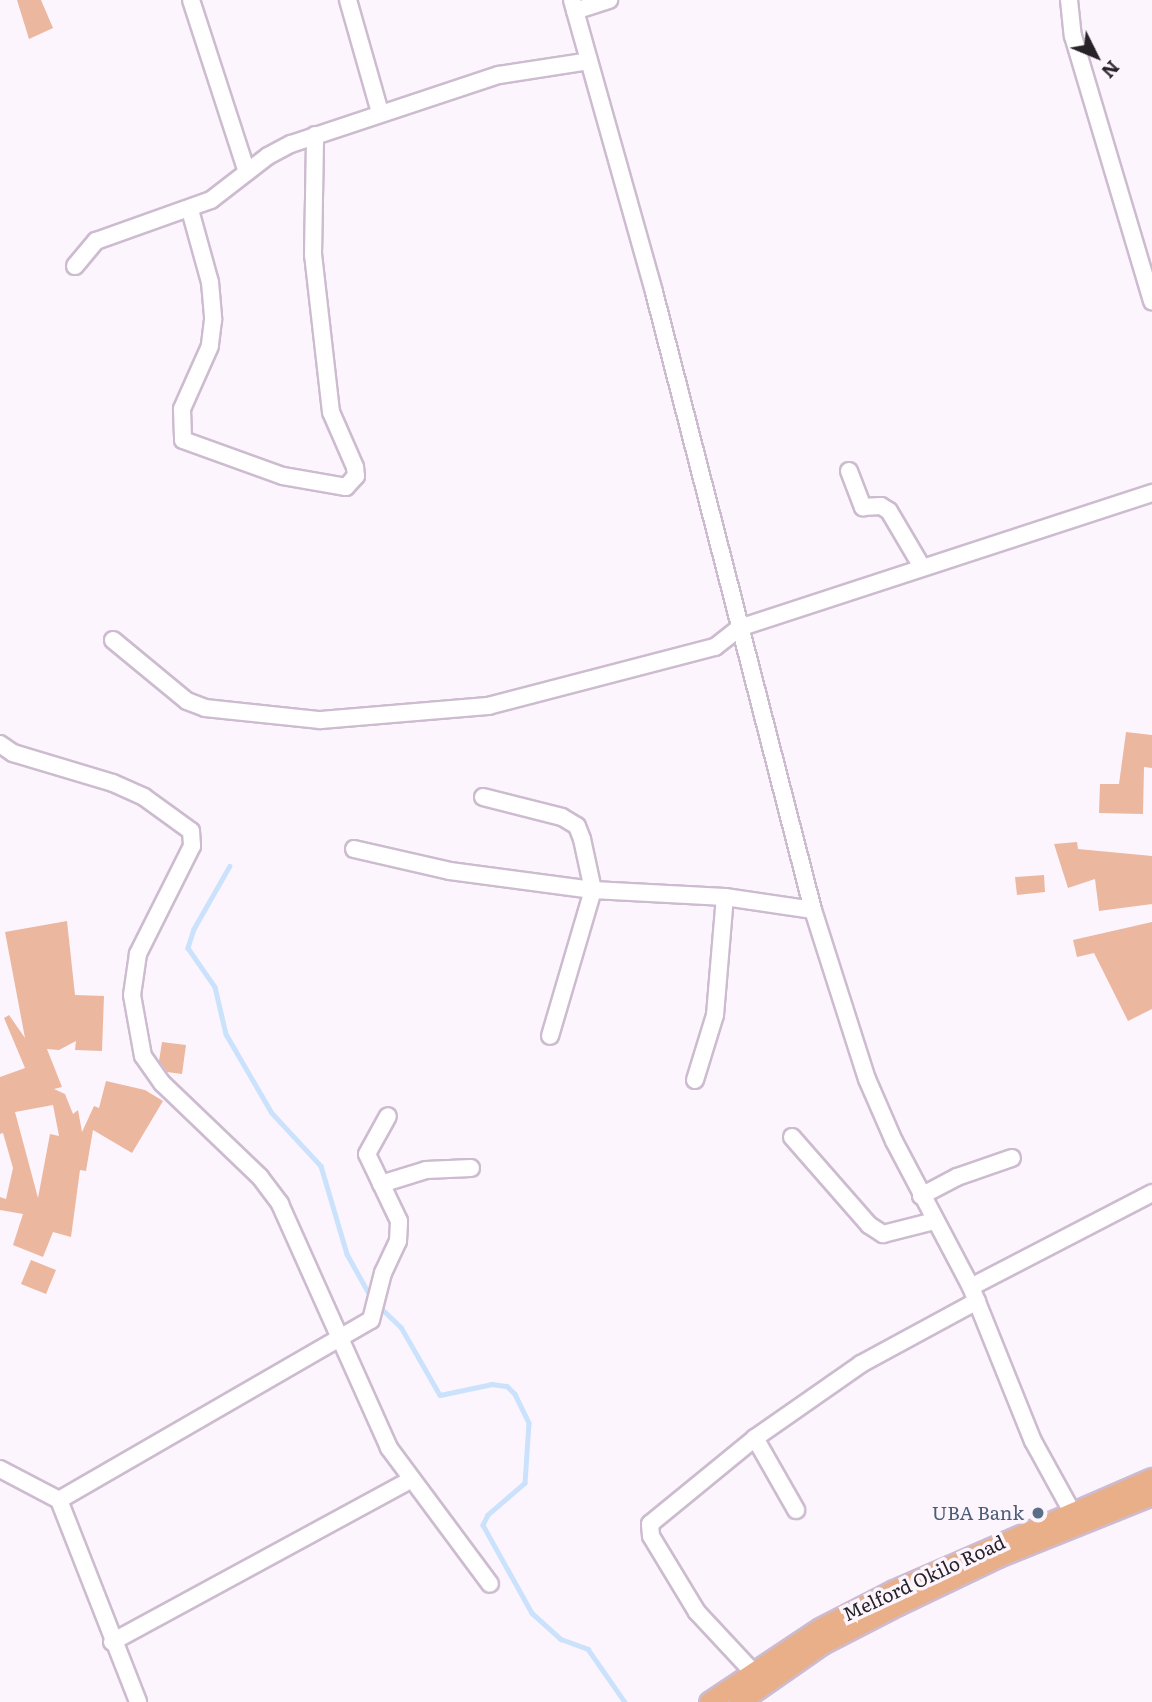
<!DOCTYPE html>
<html>
<head>
<meta charset="utf-8">
<style>
	body { margin:0 }
	#map { position:relative; width:1152px; height:1702px; overflow:hidden; background:#fdf5fe; font-family:Literata,serif }
	div>[style] { position:absolute }
	.stream>* { height:4.5px; margin:-2.25px; padding:0 2.25px; transform-origin:2.25px; border-radius:2.25px; background:#cae2fb }
	.building>* { inset:0; background:#ecb79f }
	.roads { filter:drop-shadow(2px 0 #cdbbd0) drop-shadow(-2px 0 #cdbbd0) drop-shadow(0 2px #cdbbd0) drop-shadow(0 -2px #cdbbd0) }
	.minor>* { height:16px; margin:-8px; padding:0 8px; transform-origin:8px; border-radius:8px; background:#fff }
	.major>* { height:19px; margin:-9.5px; padding:0 9.5px; transform-origin:9.5px; border-radius:9.5px; background:#e9af89 }
	.dots>* { width:19px; height:19px; translate:-50% -50%; box-sizing:border-box; border:4px solid #fdf5fe; border-radius:50% }
	span { translate:-50% -50%; white-space:nowrap; text-align:center; line-height:1.15; -webkit-text-stroke:7px #fdf5fe; paint-order:stroke }
	.service-label { font-size:19px; color:#4e5e75 }
	.right { translate:-100% -50%; text-align:right }
	.street-label { font-size:19px; color:#272128 }
	.north { position:absolute; left:1061px; top:21px; width:70px; height:70px; -webkit-text-stroke:5px #fdf5fe; paint-order:stroke; rotate:133deg; font-size:19px; font-weight:700; line-height:28px; text-align:center; color:#272128 }
	.north::after { content:''; display:block; margin:auto; width:24px; height:32px; background:#272128; clip-path:polygon(50% 0,100% 100%,50% 72%,0 100%) }
</style>
</head>
<body>
<div id="map">
	<div class="stream">
		<div style="left:230px;top:866px;width:73px;rotate:119.7deg"></div>
		<div style="left:194px;top:929px;width:20px;rotate:108deg"></div>
		<div style="left:188px;top:948px;width:47px;rotate:55.3deg"></div>
		<div style="left:215px;top:987px;width:48px;rotate:76.8deg"></div>
		<div style="left:226px;top:1034px;width:91px;rotate:59.8deg"></div>
		<div style="left:272px;top:1113px;width:72px;rotate:47.2deg"></div>
		<div style="left:321px;top:1166px;width:92px;rotate:73.5deg"></div>
		<div style="left:347px;top:1254px;width:51px;rotate:60.9deg"></div>
		<div style="left:378px;top:1305px;width:32px;rotate:44deg"></div>
		<div style="left:401px;top:1327px;width:78px;rotate:60.2deg"></div>
		<div style="left:440px;top:1395px;width:53px;rotate:-11.9deg"></div>
		<div style="left:492px;top:1384px;width:15px;rotate:8deg"></div>
		<div style="left:507px;top:1386px;width:11px;rotate:45deg"></div>
		<div style="left:515px;top:1394px;width:32px;rotate:64deg"></div>
		<div style="left:529px;top:1423px;width:60px;rotate:93.8deg"></div>
		<div style="left:525px;top:1483px;width:49px;rotate:139.1deg"></div>
		<div style="left:488px;top:1515px;width:11px;rotate:117deg"></div>
		<div style="left:483px;top:1525px;width:101px;rotate:60.9deg"></div>
		<div style="left:532px;top:1613px;width:39px;rotate:42deg"></div>
		<div style="left:561px;top:1639px;width:29px;rotate:20deg"></div>
		<div style="left:588px;top:1649px;width:65px;rotate:55.1deg"></div>
	</div>
	<div class="building">
		<div style="clip-path:polygon(17px 0,41px 0,53px 28px,29px 39px)"></div>
		<div style="clip-path:polygon(1126px 732px,1152px 735px,1152px 768px,1144px 767px,1143px 814px,1099px 813px,1100px 784px,1119px 784px)"></div>
		<div style="clip-path:polygon(1077px 842px,1078px 849px,1152px 856px,1152px 904px,1099px 911px,1095px 879px,1068px 888px,1054px 844px)"></div>
		<div style="clip-path:polygon(1044px 875px,1045px 892px,1017px 895px,1015px 877px)"></div>
		<div style="clip-path:polygon(evenodd,67px 921px,75px 995px,104px 996px,102px 1051px,75px 1050px,76px 1041px,59px 1050px,47px 1049px,62px 1087px,54px 1089px,65px 1094px,73px 1114px,78px 1110px,82px 1132px,94px 1106px,99px 1108px,106px 1081px,145px 1090px,163px 1101px,132px 1153px,93px 1130px,86px 1171px,80px 1170px,71px 1237px,53px 1232px,43px 1257px,13px 1245px,23px 1214px,0 1210px,0 1197px,6px 1199px,13px 1168px,3px 1133px,0 1134px,0 1077px,25px 1068px,4px 1018px,9px 1015px,25px 1038px,5px 932px,67px 921px,53px 1105px,59px 1136px,50px 1134px,38px 1198px,15px 1112px,53px 1105px)"></div>
		<div style="clip-path:polygon(1152px 922px,1152px 1009px,1128px 1021px,1094px 953px,1077px 957px,1073px 940px)"></div>
		<div style="clip-path:polygon(162px 1042px,186px 1045px,182px 1074px,167px 1072px,159px 1061px)"></div>
		<div style="clip-path:polygon(31px 1260px,56px 1270px,46px 1294px,21px 1284px)"></div>
	</div>
	<div class="roads">
		<div class="minor">
			<div style="left:191px;top:0;width:181px;rotate:72deg"></div>
			<div style="left:348px;top:0;width:116px;rotate:74.1deg"></div>
			<div style="left:572px;top:0;width:303px;rotate:74.3deg"></div>
			<div style="left:654px;top:292px;width:638px;rotate:75.57deg"></div>
			<div style="left:813px;top:910px;width:177px;rotate:72.3deg"></div>
			<div style="left:867px;top:1079px;width:68px;rotate:66.5deg"></div>
			<div style="left:894px;top:1141px;width:165px;rotate:62.2deg"></div>
			<div style="left:971px;top:1287px;width:166px;rotate:68.1deg"></div>
			<div style="left:1033px;top:1441px;width:79px;rotate:61.2deg"></div>
			<div style="left:1069px;top:0;width:36px;rotate:84deg"></div>
			<div style="left:1073px;top:36px;width:277px;rotate:73.4deg"></div>
			<div style="left:575px;top:11px;width:36px;rotate:-18deg"></div>
			<div style="left:190px;top:210px;width:75px;rotate:74.5deg"></div>
			<div style="left:210px;top:282px;width:38px;rotate:85deg"></div>
			<div style="left:213px;top:320px;width:26px;rotate:97deg"></div>
			<div style="left:210px;top:346px;width:69px;rotate:114deg"></div>
			<div style="left:182px;top:409px;width:31px;rotate:88deg"></div>
			<div style="left:183px;top:440px;width:106px;rotate:19.8deg"></div>
			<div style="left:283px;top:476px;width:64px;rotate:9.9deg"></div>
			<div style="left:346px;top:487px;width:15px;rotate:-48deg"></div>
			<div style="left:356px;top:476px;width:9px;rotate:-96deg"></div>
			<div style="left:355px;top:467px;width:60px;rotate:-113.6deg"></div>
			<div style="left:331px;top:412px;width:158px;rotate:-96.5deg"></div>
			<div style="left:313px;top:255px;width:120px;rotate:-89deg"></div>
			<div style="left:75px;top:266px;width:33px;rotate:-50deg"></div>
			<div style="left:96px;top:241px;width:122px;rotate:-19.6deg"></div>
			<div style="left:211px;top:200px;width:72px;rotate:-37.7deg"></div>
			<div style="left:268px;top:156px;width:26px;rotate:-28deg"></div>
			<div style="left:291px;top:144px;width:219px;rotate:-18.4deg"></div>
			<div style="left:499px;top:75px;width:91px;rotate:-8.8deg"></div>
			<div style="left:849px;top:471px;width:39px;rotate:69deg"></div>
			<div style="left:863px;top:507px;width:18px;rotate:-3deg"></div>
			<div style="left:881px;top:506px;width:9px;rotate:32deg"></div>
			<div style="left:889px;top:511px;width:65px;rotate:59.5deg"></div>
			<div style="left:113px;top:640px;width:96px;rotate:39.5deg"></div>
			<div style="left:187px;top:701px;width:19px;rotate:21deg"></div>
			<div style="left:205px;top:708px;width:116px;rotate:6deg"></div>
			<div style="left:320px;top:720px;width:169px;rotate:-4.8deg"></div>
			<div style="left:488px;top:706px;width:235px;rotate:-14.6deg"></div>
			<div style="left:715px;top:647px;width:31px;rotate:-38deg"></div>
			<div style="left:739px;top:628px;width:435px;rotate:-18.1deg"></div>
			<div style="left:0;top:744px;width:16px;rotate:35deg"></div>
			<div style="left:13px;top:753px;width:104px;rotate:16.7deg"></div>
			<div style="left:113px;top:783px;width:34px;rotate:24deg"></div>
			<div style="left:144px;top:797px;width:58px;rotate:35.9deg"></div>
			<div style="left:191px;top:831px;width:15px;rotate:86deg"></div>
			<div style="left:192px;top:846px;width:121px;rotate:116.6deg"></div>
			<div style="left:138px;top:954px;width:41px;rotate:98.3deg"></div>
			<div style="left:132px;top:995px;width:62px;rotate:79.8deg"></div>
			<div style="left:143px;top:1056px;width:33px;rotate:55deg"></div>
			<div style="left:162px;top:1083px;width:136px;rotate:43.8deg"></div>
			<div style="left:260px;top:1177px;width:34px;rotate:53deg"></div>
			<div style="left:280px;top:1204px;width:267px;rotate:65.9deg"></div>
			<div style="left:389px;top:1448px;width:169px;rotate:53.4deg"></div>
			<div style="left:483px;top:797px;width:81px;rotate:14.2deg"></div>
			<div style="left:562px;top:817px;width:17px;rotate:31deg"></div>
			<div style="left:577px;top:826px;width:14px;rotate:69deg"></div>
			<div style="left:582px;top:839px;width:52px;rotate:77.8deg"></div>
			<div style="left:593px;top:890px;width:152px;rotate:106.4deg"></div>
			<div style="left:354px;top:849px;width:98px;rotate:12.9deg"></div>
			<div style="left:450px;top:871px;width:144px;rotate:7.6deg"></div>
			<div style="left:593px;top:890px;width:132px;rotate:3deg"></div>
			<div style="left:725px;top:897px;width:89px;rotate:8.4deg"></div>
			<div style="left:695px;top:1080px;width:68px;rotate:-72.9deg"></div>
			<div style="left:715px;top:1015px;width:118px;rotate:-85.2deg"></div>
			<div style="left:792px;top:1137px;width:117px;rotate:48.8deg"></div>
			<div style="left:869px;top:1225px;width:17px;rotate:33deg"></div>
			<div style="left:883px;top:1234px;width:53px;rotate:-14.3deg"></div>
			<div style="left:381px;top:1184px;width:47px;rotate:-17.3deg"></div>
			<div style="left:426px;top:1170px;width:45px;rotate:-2.5deg"></div>
			<div style="left:921px;top:1196px;width:41px;rotate:-27.8deg"></div>
			<div style="left:957px;top:1177px;width:58px;rotate:-19.1deg"></div>
			<div style="left:971px;top:1287px;width:204px;rotate:-27.4deg"></div>
			<div style="left:755px;top:1438px;width:83px;rotate:60.3deg"></div>
			<div style="left:0;top:1469px;width:67px;rotate:27.7deg"></div>
			<div style="left:59px;top:1500px;width:360px;rotate:-30deg"></div>
			<div style="left:371px;top:1320px;width:49px;rotate:-75.7deg"></div>
			<div style="left:383px;top:1273px;width:35px;rotate:-65deg"></div>
			<div style="left:398px;top:1241px;width:20px;rotate:-87deg"></div>
			<div style="left:399px;top:1221px;width:74px;rotate:-115.5deg"></div>
			<div style="left:367px;top:1154px;width:43px;rotate:-61.1deg"></div>
			<div style="left:59px;top:1500px;width:217px;rotate:68.6deg"></div>
			<div style="left:112px;top:1642px;width:339px;rotate:-28.5deg"></div>
			<div style="left:752px;top:1671px;width:81px;rotate:-133deg"></div>
			<div style="left:697px;top:1612px;width:89px;rotate:-121.2deg"></div>
			<div style="left:651px;top:1536px;width:12px;rotate:-95deg"></div>
			<div style="left:650px;top:1524px;width:136px;rotate:-39.3deg"></div>
			<div style="left:755px;top:1438px;width:129px;rotate:-34.9deg"></div>
			<div style="left:861px;top:1364px;width:132px;rotate:-28.5deg"></div>
		</div>
		<div class="major">
			<div style="left:709px;top:1702px;width:133px;rotate:-33.7deg"></div>
			<div style="left:820px;top:1628px;width:83px;rotate:-27.2deg"></div>
			<div style="left:894px;top:1590px;width:281px;rotate:-23.5deg"></div>
			<div style="left:739px;top:1702px;width:101px;rotate:-34.9deg"></div>
			<div style="left:822px;top:1644px;width:85px;rotate:-27.2deg"></div>
			<div style="left:898px;top:1605px;width:111px;rotate:-25.6deg"></div>
			<div style="left:998px;top:1557px;width:166px;rotate:-21.9deg"></div>
		</div>
	</div>
	<div class="dots">
		<div style="left:1038px;top:1513px;background:#5c6f8a"></div>
	</div>
	<div class="service-label">
		<span class="right" style="left:1024px;top:1513px">UBA Bank</span>
	</div>
	<div class="street-label">
		<span style="left:924px;top:1578px;rotate:-25deg">Melford Okilo Road</span>
	</div>
	<div class="north">N</div>
</div>
</body>
</html>
